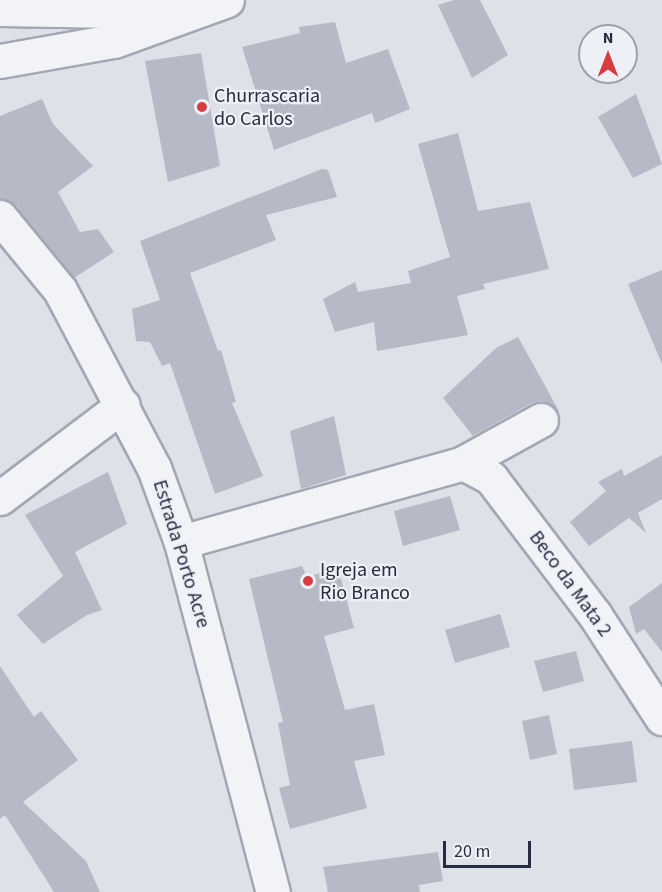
<!DOCTYPE html>
<html>
<head>
<meta charset="utf-8">
<style>
	body { margin:0 }
	#map { position:relative; width:662px; height:892px; overflow:hidden; background:#dfe1e9; font-family:"Source Sans 3",sans-serif }
	div>[style] { position:absolute }
	.building>* { inset:0; background:#b6bac6 }
	.roads { filter:drop-shadow(2px 0 #a4a7b3) drop-shadow(-2px 0 #a4a7b3) drop-shadow(0 2px #a4a7b3) drop-shadow(0 -2px #a4a7b3) }
	.minor>* { height:33px; margin:-16.5px; padding:0 16.5px; transform-origin:16.5px; border-radius:16.5px; background:#f1f3f7 }
	.tertiary>* { height:33px; margin:-16.5px; padding:0 16.5px; transform-origin:16.5px; border-radius:16.5px; background:#f1f3f7 }
	.dots>* { width:16px; height:16px; translate:-50% -50%; box-sizing:border-box; border:3px solid #eef0f6; border-radius:50% }
	span { translate:-50% -50%; white-space:nowrap; text-align:center; line-height:1.15; -webkit-text-stroke:4.5px #eef0f6; paint-order:stroke }
	.poi-label { font-size:20px; color:#272d41 }
	.left { translate:0 -50%; text-align:left }
	.street-label { font-size:20px; color:#272d41 }
	.north { position:absolute; left:578px; top:24px; width:60px; height:60px; box-sizing:border-box; background:#eef0f6; border:2px solid #9ea2ae; border-radius:50%; rotate:0deg; font-size:16px; font-weight:700; line-height:24px; text-align:center; color:#272d41 }
	.north::after { content:''; display:block; margin:auto; width:21px; height:27px; background:#d53d40; clip-path:polygon(50% 0,100% 100%,50% 72%,0 100%) }
	.scale { position:absolute; left:443px; top:841px; width:88px; height:27px; box-sizing:border-box; border:3px solid #272d41; border-top:0; padding-left:8px; font-size:18px; line-height:21px; white-space:nowrap; color:#272d41; -webkit-text-stroke:4px #eef0f6; paint-order:stroke }
</style>
</head>
<body>
<div id="map">
	<div class="building">
		<div style="clip-path:polygon(454px 0,480px 0,508px 55px,472px 78px,438px 5px)"></div>
		<div style="clip-path:polygon(335px 22px,346px 63px,388px 49px,410px 109px,375px 123px,372px 113px,274px 150px,242px 47px,300px 33px,299px 27px)"></div>
		<div style="clip-path:polygon(201px 53px,220px 166px,168px 182px,145px 61px)"></div>
		<div style="clip-path:polygon(636px 94px,662px 164px,633px 178px,598px 117px)"></div>
		<div style="clip-path:polygon(42px 99px,53px 124px,93px 166px,58px 192px,80px 232px,98px 229px,114px 252px,74px 278px,14px 205px,0 199px,0 116px)"></div>
		<div style="clip-path:polygon(458px 133px,478px 211px,530px 202px,549px 269px,483px 284px,485px 289px,457px 296px,468px 335px,377px 351px,374px 322px,335px 332px,323px 299px,355px 282px,358px 292px,411px 283px,408px 271px,450px 257px,418px 144px)"></div>
		<div style="clip-path:polygon(322px 169px,328px 170px,337px 197px,266px 215px,276px 240px,190px 273px,218px 351px,221px 350px,236px 402px,232px 403px,263px 476px,215px 494px,170px 363px,162px 366px,150px 342px,136px 341px,132px 309px,160px 300px,140px 241px)"></div>
		<div style="clip-path:polygon(662px 270px,662px 364px,628px 284px)"></div>
		<div style="clip-path:polygon(518px 337px,559px 411px,542px 401px,532px 403px,473px 436px,443px 398px,496px 348px)"></div>
		<div style="clip-path:polygon(334px 416px,346px 475px,301px 489px,290px 431px)"></div>
		<div style="clip-path:polygon(662px 455px,662px 499px,638px 513px,646px 533px,629px 518px,589px 546px,570px 522px,606px 491px,598px 482px,622px 469px,624px 476px)"></div>
		<div style="clip-path:polygon(108px 472px,127px 524px,75px 552px,102px 610px,87px 615px,43px 644px,17px 615px,63px 576px,25px 515px)"></div>
		<div style="clip-path:polygon(450px 496px,460px 530px,403px 546px,394px 511px)"></div>
		<div style="clip-path:polygon(302px 566px,307px 577px,338px 567px,354px 628px,324px 636px,345px 710px,374px 704px,385px 755px,354px 761px,367px 808px,290px 829px,279px 788px,290px 785px,278px 723px,283px 722px,249px 579px)"></div>
		<div style="clip-path:polygon(662px 583px,662px 652px,644px 629px,636px 634px,629px 607px)"></div>
		<div style="clip-path:polygon(500px 614px,510px 647px,455px 663px,445px 630px)"></div>
		<div style="clip-path:polygon(576px 651px,584px 681px,543px 692px,534px 661px)"></div>
		<div style="clip-path:polygon(0 666px,34px 717px,41px 711px,78px 760px,23px 802px,86px 861px,100px 892px,54px 892px,5px 815px,0 819px)"></div>
		<div style="clip-path:polygon(549px 715px,557px 754px,530px 760px,522px 721px)"></div>
		<div style="clip-path:polygon(632px 741px,637px 782px,574px 790px,569px 749px)"></div>
		<div style="clip-path:polygon(438px 852px,443px 881px,419px 885px,420px 892px,328px 892px,323px 867px)"></div>
	</div>
	<div class="roads">
		<div class="minor">
			<div style="left:463px;top:463px;width:32px;rotate:28deg"></div>
			<div style="left:491px;top:478px;width:172px;rotate:52.8deg"></div>
			<div style="left:595px;top:615px;width:123px;rotate:57deg"></div>
			<div style="left:0;top:498px;width:154px;rotate:-37.1deg"></div>
			<div style="left:181px;top:542px;width:293px;rotate:-15.6deg"></div>
			<div style="left:463px;top:463px;width:89px;rotate:-28.9deg"></div>
		</div>
		<div class="tertiary">
			<div style="left:0;top:9px;width:176px;rotate:1deg"></div>
			<div style="left:0;top:61px;width:116px;rotate:-10deg"></div>
			<div style="left:114px;top:41px;width:120px;rotate:-19.9deg"></div>
			<div style="left:0;top:217px;width:94px;rotate:50.6deg"></div>
			<div style="left:60px;top:290px;width:201px;rotate:62.2deg"></div>
			<div style="left:154px;top:468px;width:79px;rotate:70deg"></div>
			<div style="left:181px;top:542px;width:362px;rotate:75.3deg"></div>
		</div>
	</div>
	<div class="dots">
		<div style="left:202px;top:107px;background:#d53d40"></div>
		<div style="left:308px;top:581px;background:#d53d40"></div>
	</div>
	<div class="poi-label">
		<span class="left" style="left:214px;top:108px">Churrascaria<br>do Carlos</span>
		<span class="left" style="left:320px;top:582px">Igreja em<br>Rio Branco</span>
	</div>
	<div class="street-label">
		<span style="left:181px;top:554px;rotate:73deg">Estrada Porto Acre</span>
		<span style="left:570px;top:584px;rotate:54deg">Beco da Mata 2</span>
	</div>
	<div class="north">N</div>
	<div class="scale">20 m</div>
</div>
</body>
</html>
